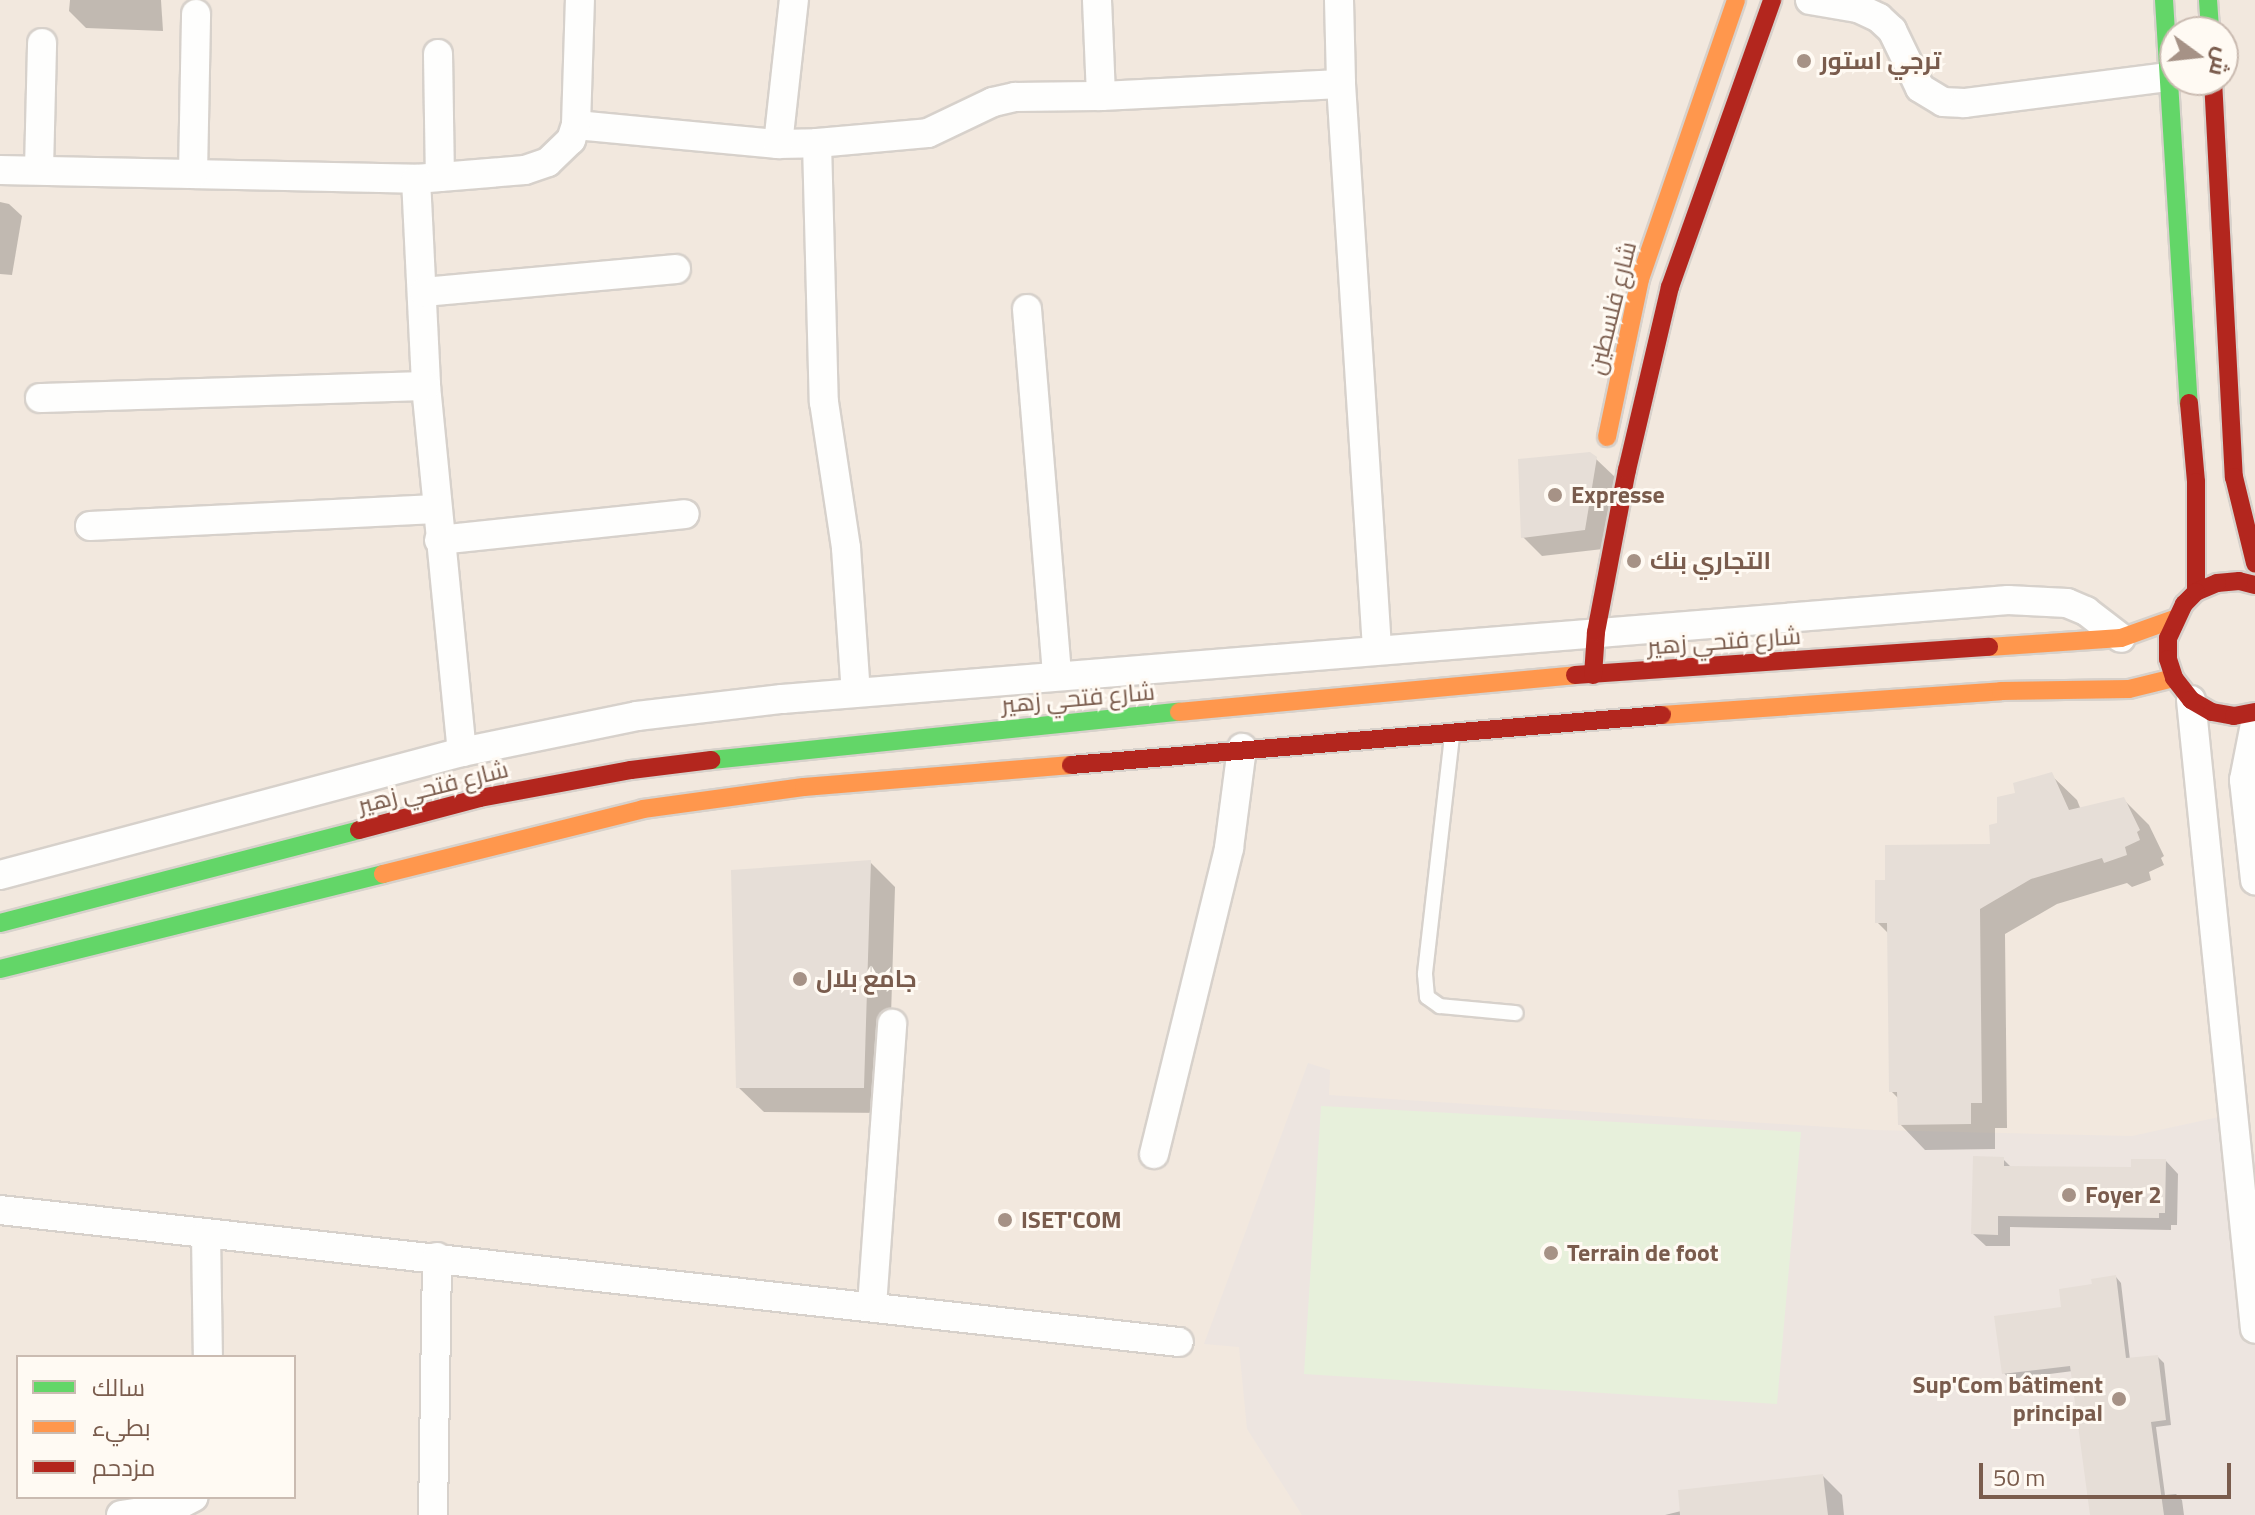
<!DOCTYPE html>
<html>
<head>
<meta charset="utf-8">
<style>
	body { margin:0 }
	#map { position:relative; width:2255px; height:1515px; overflow:hidden; background:#f9f5f0; font-family:"Titillium Web",Cairo,sans-serif }
	div>[style] { position:absolute }
	.residential>* { inset:0; background:#f2e8de }
	.industrial>* { inset:0; background:#ede5e0 }
	.green>* { inset:0; background:#e7f0db }
	.shadow>* { inset:0; background:#0003 }
	.building>* { inset:0; background:#e6ded7 }
	.roads { filter:drop-shadow(2px 0 #d7d1cb) drop-shadow(-2px 0 #d7d1cb) drop-shadow(0 2px #d7d1cb) drop-shadow(0 -2px #d7d1cb) }
	.lane>* { height:14px; margin:-7px; padding:0 7px; transform-origin:7px; border-radius:7px; background:#fefefd }
	.street>* { height:28px; margin:-14px; padding:0 14px; transform-origin:14px; border-radius:14px; background:#fefefd }
	.fast>* { height:18px; margin:-9px; padding:0 9px; transform-origin:9px; border-radius:9px; background:#63d668 }
	.slow>* { height:18px; margin:-9px; padding:0 9px; transform-origin:9px; border-radius:9px; background:#ff974d }
	.jam>* { height:18px; margin:-9px; padding:0 9px; transform-origin:9px; border-radius:9px; background:#b3261e }
	.dots>* { width:22px; height:22px; translate:-50% -50%; box-sizing:border-box; border:4px solid #fffaf3; border-radius:50% }
	span { translate:-50% -50%; white-space:nowrap; text-align:center; line-height:1.15; -webkit-text-stroke:6px #fffaf3; paint-order:stroke }
	.poi-label { font-size:24px; color:#7a5c4d; font-weight:700 }
	.left { translate:0 -50%; text-align:left }
	.right { translate:-100% -50%; text-align:right }
	.street-label { font-size:24px; color:#7a5c4d }
	.legend { position:absolute; left:16px; top:1355px; width:280px; height:144px; box-sizing:border-box; background:#fffaf3; border:2px solid #cabbb1; margin:0; padding:10px 14px; list-style:none; font-size:24px; color:#7a5c4d }
	.legend li { display:flex; align-items:center; gap:16px; height:40px }
	.legend b { width:40px; border:2px solid #cabbb1 }
	.north { position:absolute; left:2159px; top:16px; width:80px; height:80px; box-sizing:border-box; background:#fffaf3; border:2px solid #cabbb1; border-radius:50%; rotate:105deg; font-size:22px; font-weight:700; line-height:32px; text-align:center; color:#7a5c4d }
	.north::after { content:''; display:block; margin:auto; width:28px; height:36px; background:#a69286; clip-path:polygon(50% 0,100% 100%,50% 72%,0 100%) }
	.scale { position:absolute; left:1979px; top:1463px; width:252px; height:36px; box-sizing:border-box; border:4px solid #7a5c4d; border-top:0; padding-left:10px; font-size:24px; line-height:28px; white-space:nowrap; color:#7a5c4d; -webkit-text-stroke:6px #fffaf3; paint-order:stroke }
</style>
</head>
<body>
<div id="map">
	<div class="residential">
		<div style="clip-path:polygon(evenodd,0 0,2255px 0,2255px 1515px,0 1515px,0 0,2175px 32px,2223px 32px,2223px 80px,2175px 80px,2175px 32px,0 0,18px 1357px,294px 1357px,294px 1497px,18px 1497px,18px 1357px)"></div>
	</div>
	<div class="industrial">
		<div style="clip-path:polygon(1308px 1063px,1330px 1070px,1329px 1095px,1875px 1130px,2132px 1136px,2219px 1117px,2224px 1159px,2255px 1154px,2255px 1515px,1302px 1515px,1247px 1429px,1239px 1347px,1204px 1344px)"></div>
	</div>
	<div class="green">
		<div style="clip-path:polygon(1321px 1106px,1801px 1132px,1777px 1404px,1304px 1374px)"></div>
	</div>
	<div class="shadow">
		<div style="clip-path:polygon(70px 0,161px 0,163px 31px,86px 28px,69px 11px)"></div>
		<div style="clip-path:polygon(0 202px,9px 204px,22px 216px,12px 275px,0 274px)"></div>
		<div style="clip-path:polygon(1596px 459px,1616px 478px,1603px 549px,1542px 556px,1523px 537px)"></div>
		<div style="clip-path:polygon(2051px 775px,2077px 800px,2081px 810px,2123px 799px,2149px 825px,2164px 856px,2161px 858px,2164px 865px,2149px 872px,2151px 880px,2132px 887px,2127px 883px,2057px 904px,2005px 934px,2007px 1128px,1995px 1128px,1995px 1149px,1925px 1150px,1900px 1124px,1900px 1100px,1891px 1091px,1889px 934px,1877px 922px,1887px 882px,1993px 846px,1999px 824px,2017px 794px)"></div>
		<div style="clip-path:polygon(870px 862px,895px 887px,888px 1113px,764px 1112px,738px 1087px)"></div>
		<div style="clip-path:polygon(2003px 1159px,2012px 1168px,2133px 1169px,2166px 1161px,2178px 1174px,2177px 1225px,2171px 1225px,2171px 1230px,2010px 1227px,2010px 1246px,1986px 1246px,1973px 1234px)"></div>
		<div style="clip-path:polygon(2116px 1277px,2121px 1283px,2130px 1360px,2158px 1357px,2164px 1363px,2171px 1425px,2156px 1427px,2165px 1495px,2176px 1494px,2182px 1500px,2184px 1515px,2091px 1515px,2073px 1371px,2010px 1379px,2004px 1373px,2063px 1309px,2094px 1286px)"></div>
		<div style="clip-path:polygon(1823px 1476px,1842px 1495px,1844px 1515px,1665px 1515px)"></div>
	</div>
	<div class="building">
		<div style="clip-path:polygon(1590px 452px,1597px 457px,1585px 530px,1521px 538px,1518px 459px)"></div>
		<div style="clip-path:polygon(2052px 772px,2069px 810px,2124px 797px,2140px 830px,2137px 832px,2140px 840px,2125px 847px,2127px 855px,2104px 863px,2102px 858px,2031px 879px,1980px 909px,1982px 1103px,1971px 1103px,1971px 1124px,1898px 1125px,1897px 1092px,1889px 1092px,1887px 923px,1875px 923px,1875px 880px,1885px 880px,1885px 845px,1990px 844px,1989px 825px,1997px 823px,1997px 797px,2015px 793px,2013px 783px)"></div>
		<div style="clip-path:polygon(871px 860px,864px 1088px,736px 1088px,731px 870px)"></div>
		<div style="clip-path:polygon(1973px 1156px,2004px 1157px,2004px 1166px,2131px 1167px,2131px 1159px,2166px 1159px,2165px 1213px,2159px 1213px,2159px 1218px,1998px 1216px,1998px 1235px,1971px 1234px)"></div>
		<div style="clip-path:polygon(2116px 1275px,2126px 1358px,2158px 1355px,2166px 1420px,2151px 1422px,2164px 1515px,2090px 1515px,2070px 1366px,2002px 1374px,1994px 1316px,2061px 1307px,2059px 1289px,2092px 1284px,2091px 1279px)"></div>
		<div style="clip-path:polygon(1823px 1474px,1828px 1515px,1680px 1515px,1678px 1490px)"></div>
	</div>
	<div class="roads">
		<div class="lane">
			<div style="left:1452px;top:736px;width:240px;rotate:96.5deg"></div>
			<div style="left:1425px;top:974px;width:23px;rotate:85deg"></div>
			<div style="left:1427px;top:997px;width:16px;rotate:35deg"></div>
			<div style="left:1440px;top:1006px;width:76px;rotate:5.3deg"></div>
		</div>
		<div class="street">
			<div style="left:1097px;top:0;width:96px;rotate:87.6deg"></div>
			<div style="left:1101px;top:96px;width:240px;rotate:-2.9deg"></div>
			<div style="left:1339px;top:0;width:84px;rotate:88.6deg"></div>
			<div style="left:1341px;top:84px;width:566px;rotate:86.35deg"></div>
			<div style="left:1810px;top:0;width:49px;rotate:9.5deg"></div>
			<div style="left:1858px;top:8px;width:23px;rotate:25deg"></div>
			<div style="left:1879px;top:18px;width:18px;rotate:43deg"></div>
			<div style="left:1892px;top:30px;width:64px;rotate:64.2deg"></div>
			<div style="left:1920px;top:88px;width:27px;rotate:31deg"></div>
			<div style="left:1943px;top:102px;width:21px;rotate:3deg"></div>
			<div style="left:1964px;top:103px;width:206px;rotate:-7.3deg"></div>
			<div style="left:438px;top:54px;width:123px;rotate:89.1deg"></div>
			<div style="left:576px;top:125px;width:203px;rotate:5.4deg"></div>
			<div style="left:778px;top:144px;width:39px;rotate:-1deg"></div>
			<div style="left:817px;top:143px;width:111px;rotate:-5.1deg"></div>
			<div style="left:928px;top:133px;width:72px;rotate:-25.5deg"></div>
			<div style="left:993px;top:102px;width:23px;rotate:-13deg"></div>
			<div style="left:1015px;top:97px;width:86px;rotate:-0.7deg"></div>
			<div style="left:817px;top:143px;width:259px;rotate:88.5deg"></div>
			<div style="left:824px;top:402px;width:148px;rotate:81.4deg"></div>
			<div style="left:846px;top:548px;width:145px;rotate:86.1deg"></div>
			<div style="left:778px;top:144px;width:145px;rotate:-83.7deg"></div>
			<div style="left:39px;top:169px;width:126px;rotate:-88.6deg"></div>
			<div style="left:0;top:170px;width:416px;rotate:1.2deg"></div>
			<div style="left:416px;top:179px;width:109px;rotate:-4.7deg"></div>
			<div style="left:525px;top:170px;width:24px;rotate:-19deg"></div>
			<div style="left:548px;top:162px;width:32px;rotate:-44deg"></div>
			<div style="left:571px;top:140px;width:16px;rotate:-72deg"></div>
			<div style="left:576px;top:125px;width:125px;rotate:-88.2deg"></div>
			<div style="left:193px;top:174px;width:160px;rotate:-88.9deg"></div>
			<div style="left:416px;top:179px;width:207px;rotate:87.2deg"></div>
			<div style="left:426px;top:386px;width:368px;rotate:84.4deg"></div>
			<div style="left:424px;top:292px;width:253px;rotate:-5.2deg"></div>
			<div style="left:1027px;top:309px;width:368px;rotate:85.3deg"></div>
			<div style="left:40px;top:398px;width:386px;rotate:-1.8deg"></div>
			<div style="left:90px;top:526px;width:346px;rotate:-2.8deg"></div>
			<div style="left:439px;top:540px;width:247px;rotate:-6deg"></div>
			<div style="left:2191px;top:700px;width:632px;rotate:84.19deg"></div>
			<div style="left:2255px;top:724px;width:57px;rotate:101.1deg"></div>
			<div style="left:2244px;top:780px;width:101px;rotate:83.7deg"></div>
			<div style="left:0;top:875px;width:478px;rotate:-14.9deg"></div>
			<div style="left:462px;top:752px;width:179px;rotate:-11.6deg"></div>
			<div style="left:637px;top:716px;width:146px;rotate:-6.7deg"></div>
			<div style="left:782px;top:699px;width:1230px;rotate:-4.62deg"></div>
			<div style="left:2008px;top:600px;width:59px;rotate:2.9deg"></div>
			<div style="left:2067px;top:603px;width:21px;rotate:23deg"></div>
			<div style="left:2086px;top:611px;width:44px;rotate:37.6deg"></div>
			<div style="left:1154px;top:1154px;width:315px;rotate:-76.2deg"></div>
			<div style="left:1229px;top:848px;width:101px;rotate:-82.6deg"></div>
			<div style="left:0;top:1210px;width:1186px;rotate:6.39deg"></div>
			<div style="left:206px;top:1235px;width:122px;rotate:89.1deg"></div>
			<div style="left:872px;top:1306px;width:283px;rotate:-85.9deg"></div>
			<div style="left:121px;top:1515px;width:55px;rotate:-8.4deg"></div>
			<div style="left:175px;top:1507px;width:21px;rotate:-28deg"></div>
			<div style="left:433px;top:1515px;width:258px;rotate:-89.1deg"></div>
		</div>
		<div class="fast">
			<div style="left:2164px;top:0;width:404px;rotate:86.5deg"></div>
			<div style="left:2208px;top:0;width:32px;rotate:86deg"></div>
			<div style="left:711px;top:760px;width:470px;rotate:-5.9deg"></div>
			<div style="left:0;top:923px;width:371px;rotate:-14.5deg"></div>
			<div style="left:0;top:969px;width:395px;rotate:-13.9deg"></div>
		</div>
		<div class="slow">
			<div style="left:1607px;top:437px;width:161px;rotate:-78.2deg"></div>
			<div style="left:1640px;top:279px;width:295px;rotate:-71deg"></div>
			<div style="left:1989px;top:647px;width:132px;rotate:-3.9deg"></div>
			<div style="left:2121px;top:638px;width:56px;rotate:-19.7deg"></div>
			<div style="left:1179px;top:712px;width:398px;rotate:-5.3deg"></div>
			<div style="left:1662px;top:715px;width:340px;rotate:-4deg"></div>
			<div style="left:2001px;top:691px;width:128px;rotate:-0.9deg"></div>
			<div style="left:2129px;top:689px;width:46px;rotate:-13.7deg"></div>
			<div style="left:383px;top:874px;width:268px;rotate:-14deg"></div>
			<div style="left:643px;top:809px;width:162px;rotate:-7.8deg"></div>
			<div style="left:804px;top:787px;width:268px;rotate:-4.7deg"></div>
		</div>
		<div class="jam">
			<div style="left:2213px;top:80px;width:398px;rotate:87deg"></div>
			<div style="left:2234px;top:477px;width:89px;rotate:76.3deg"></div>
			<div style="left:2189px;top:403px;width:79px;rotate:84.9deg"></div>
			<div style="left:2196px;top:482px;width:110px;rotate:90deg"></div>
			<div style="left:2255px;top:585px;width:16px;rotate:-166deg"></div>
			<div style="left:2239px;top:581px;width:22px;rotate:175deg"></div>
			<div style="left:2217px;top:583px;width:23px;rotate:157deg"></div>
			<div style="left:2196px;top:592px;width:17px;rotate:135deg"></div>
			<div style="left:2184px;top:604px;width:38px;rotate:115deg"></div>
			<div style="left:2168px;top:638px;width:21px;rotate:90deg"></div>
			<div style="left:2168px;top:659px;width:20px;rotate:72deg"></div>
			<div style="left:2174px;top:678px;width:28px;rotate:52deg"></div>
			<div style="left:2191px;top:700px;width:24px;rotate:30deg"></div>
			<div style="left:2212px;top:712px;width:22px;rotate:10deg"></div>
			<div style="left:2234px;top:716px;width:21px;rotate:-11deg"></div>
			<div style="left:1575px;top:675px;width:415px;rotate:-3.9deg"></div>
			<div style="left:1593px;top:675px;width:43px;rotate:-86deg"></div>
			<div style="left:1596px;top:632px;width:165px;rotate:-79.2deg"></div>
			<div style="left:1627px;top:470px;width:188px;rotate:-76.8deg"></div>
			<div style="left:1670px;top:287px;width:305px;rotate:-70.4deg"></div>
			<div style="left:1071px;top:765px;width:593px;rotate:-4.84deg"></div>
			<div style="left:359px;top:830px;width:125px;rotate:-14.8deg"></div>
			<div style="left:480px;top:798px;width:154px;rotate:-10.5deg"></div>
			<div style="left:631px;top:770px;width:81px;rotate:-7.1deg"></div>
		</div>
	</div>
	<div class="dots">
		<div style="left:1804px;top:61px;background:#a69286"></div>
		<div style="left:1555px;top:495px;background:#a69286"></div>
		<div style="left:1634px;top:561px;background:#a69286"></div>
		<div style="left:800px;top:979px;background:#a69286"></div>
		<div style="left:2069px;top:1195px;background:#a69286"></div>
		<div style="left:1005px;top:1220px;background:#a69286"></div>
		<div style="left:1551px;top:1253px;background:#a69286"></div>
		<div style="left:2119px;top:1399px;background:#a69286"></div>
	</div>
	<div class="poi-label">
		<span class="left" style="left:1820px;top:61px">ترجي استور</span>
		<span class="left" style="left:1571px;top:495px">Expresse</span>
		<span class="left" style="left:1650px;top:561px">التجاري بنك</span>
		<span class="left" style="left:816px;top:979px">جامع بلال</span>
		<span class="left" style="left:2085px;top:1195px">Foyer 2</span>
		<span class="left" style="left:1021px;top:1220px">ISET'COM</span>
		<span class="left" style="left:1567px;top:1253px">Terrain de foot</span>
		<span class="right" style="left:2103px;top:1399px">Sup'Com bâtiment<br>principal</span>
	</div>
	<div class="street-label">
		<span style="left:1612px;top:308px;rotate:-76deg">شارع فلسطين</span>
		<span style="left:1724px;top:641px;rotate:-4deg">شارع فتحي زهير</span>
		<span style="left:1078px;top:698px;rotate:-5deg">شارع فتحي زهير</span>
		<span style="left:433px;top:787px;rotate:-14deg">شارع فتحي زهير</span>
	</div>
	<ul class="legend">
	<li><b style="height:10px;background:#63d668"></b>سالك</li>
	<li><b style="height:10px;background:#ff974d"></b>بطيء</li>
	<li><b style="height:10px;background:#b3261e"></b>مزدحم</li>
	</ul>
	<div class="north">ش</div>
	<div class="scale">50 m</div>
</div>
</body>
</html>
